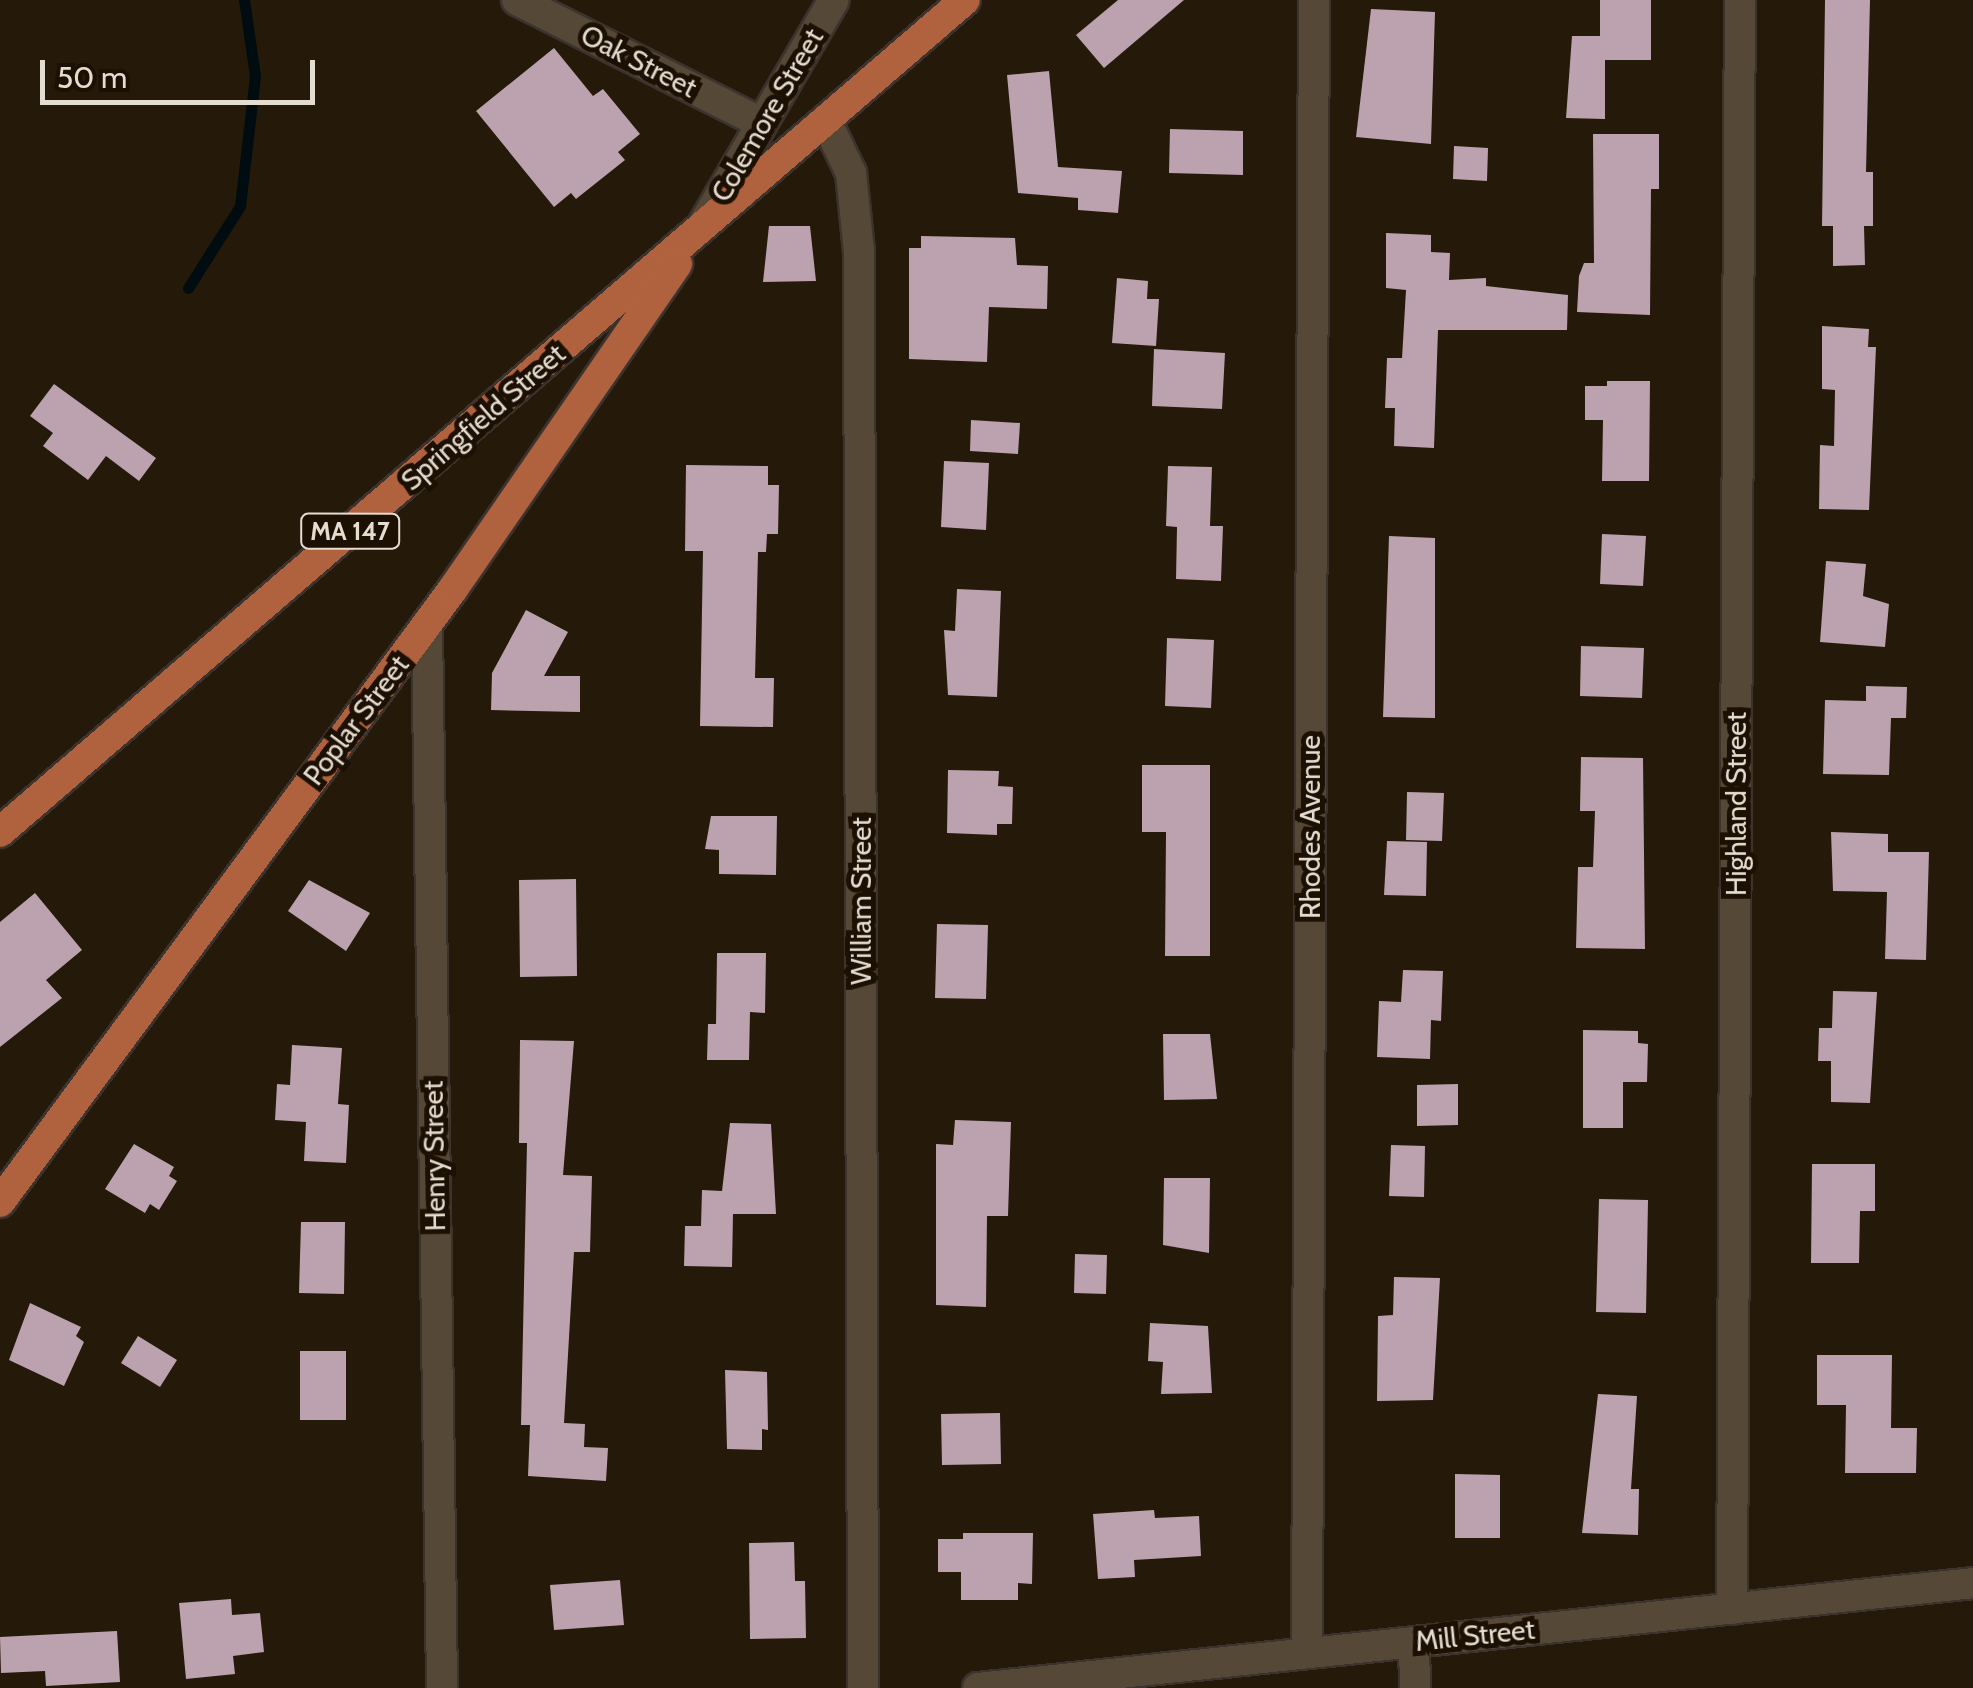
<!DOCTYPE html>
<html>
<head>
<meta charset="utf-8">
<style>
	body { margin:0 }
	#map { position:relative; width:1973px; height:1688px; overflow:hidden; background:#25190a; font-family:Cabin,sans-serif }
	div>[style] { position:absolute }
	.stream>* { height:11px; margin:-5.5px; padding:0 5.5px; transform-origin:5.5px; border-radius:5.5px; background:#010c10 }
	.building>* { inset:0; background:#bba2ae }
	.roads { filter:drop-shadow(2px 0 #3d332e) drop-shadow(-2px 0 #3d332e) drop-shadow(0 2px #3d332e) drop-shadow(0 -2px #3d332e) }
	.street>* { height:30px; margin:-15px; padding:0 15px; transform-origin:15px; border-radius:15px; background:#564837 }
	.secondary>* { height:30px; margin:-15px; padding:0 15px; transform-origin:15px; border-radius:15px; background:#564837 }
	.primary>* { height:30px; margin:-15px; padding:0 15px; transform-origin:15px; border-radius:15px; background:#b0623e }
	span { translate:-50% -50%; white-space:nowrap; text-align:center; line-height:1.15; -webkit-text-stroke:10px #1c1003; paint-order:stroke }
	.shield-label span { padding:2px 8px; background:#1c1003; border:2px solid; border-radius:8px; -webkit-text-stroke-width:0 }
	.shield-label { font-size:25px; color:#e4dbd1; font-weight:700 }
	.street-label { font-size:28px; color:#e4dbd1 }
	.scale { position:absolute; left:40px; top:60px; width:275px; height:45px; box-sizing:border-box; border:5px solid #e4dbd1; border-top:0; padding-left:12px; font-size:30px; line-height:35px; white-space:nowrap; color:#e4dbd1; -webkit-text-stroke:8px #1c1003; paint-order:stroke }
</style>
</head>
<body>
<div id="map">
	<div class="stream">
		<div style="left:188px;top:288px;width:97px;rotate:-57.6deg"></div>
		<div style="left:240px;top:206px;width:131px;rotate:-83.4deg"></div>
		<div style="left:255px;top:76px;width:77px;rotate:-98.2deg"></div>
	</div>
	<div class="building">
		<div style="clip-path:polygon(1118px 0,1184px 0,1104px 68px,1076px 35px)"></div>
		<div style="clip-path:polygon(1600px 0,1651px 0,1651px 60px,1605px 60px,1605px 119px,1566px 118px,1572px 36px,1600px 36px)"></div>
		<div style="clip-path:polygon(1825px 0,1870px 0,1866px 172px,1873px 172px,1873px 226px,1864px 226px,1865px 265px,1833px 266px,1833px 226px,1822px 226px)"></div>
		<div style="clip-path:polygon(1371px 9px,1435px 12px,1431px 144px,1356px 137px)"></div>
		<div style="clip-path:polygon(554px 48px,593px 96px,603px 89px,640px 134px,618px 152px,625px 160px,576px 199px,571px 193px,554px 207px,476px 111px)"></div>
		<div style="clip-path:polygon(1049px 71px,1058px 167px,1122px 171px,1118px 213px,1078px 210px,1078px 198px,1018px 193px,1007px 75px)"></div>
		<div style="clip-path:polygon(1170px 129px,1243px 131px,1243px 175px,1169px 173px)"></div>
		<div style="clip-path:polygon(1593px 134px,1659px 134px,1659px 189px,1651px 189px,1650px 315px,1577px 312px,1579px 276px,1584px 263px,1594px 263px)"></div>
		<div style="clip-path:polygon(1454px 146px,1488px 148px,1487px 181px,1453px 179px)"></div>
		<div style="clip-path:polygon(769px 226px,810px 226px,816px 281px,763px 282px)"></div>
		<div style="clip-path:polygon(1386px 233px,1431px 235px,1431px 252px,1450px 253px,1449px 280px,1486px 278px,1486px 286px,1568px 295px,1567px 330px,1438px 330px,1434px 448px,1394px 446px,1395px 408px,1385px 408px,1387px 358px,1402px 358px,1406px 290px,1386px 288px)"></div>
		<div style="clip-path:polygon(921px 236px,1015px 238px,1017px 265px,1048px 266px,1047px 309px,989px 307px,987px 362px,909px 359px,909px 248px,921px 248px)"></div>
		<div style="clip-path:polygon(1117px 278px,1148px 281px,1147px 299px,1159px 299px,1156px 346px,1112px 343px)"></div>
		<div style="clip-path:polygon(1822px 326px,1869px 329px,1868px 347px,1876px 347px,1869px 510px,1819px 509px,1820px 445px,1834px 446px,1835px 390px,1822px 389px)"></div>
		<div style="clip-path:polygon(1154px 349px,1225px 353px,1222px 409px,1152px 406px)"></div>
		<div style="clip-path:polygon(1607px 381px,1650px 381px,1649px 481px,1602px 481px,1603px 420px,1585px 420px,1585px 386px,1607px 386px)"></div>
		<div style="clip-path:polygon(54px 384px,156px 458px,139px 481px,106px 456px,88px 480px,43px 446px,53px 433px,30px 416px)"></div>
		<div style="clip-path:polygon(971px 420px,1020px 423px,1018px 454px,970px 451px)"></div>
		<div style="clip-path:polygon(944px 461px,989px 463px,986px 530px,941px 527px)"></div>
		<div style="clip-path:polygon(686px 465px,768px 466px,768px 485px,779px 485px,778px 534px,767px 534px,766px 552px,758px 552px,755px 678px,774px 678px,773px 727px,700px 726px,703px 551px,685px 551px)"></div>
		<div style="clip-path:polygon(1168px 466px,1212px 467px,1210px 526px,1223px 526px,1221px 581px,1176px 579px,1177px 527px,1166px 526px)"></div>
		<div style="clip-path:polygon(1602px 534px,1646px 536px,1643px 586px,1600px 584px)"></div>
		<div style="clip-path:polygon(1389px 536px,1435px 538px,1435px 718px,1383px 717px)"></div>
		<div style="clip-path:polygon(1826px 561px,1866px 564px,1863px 596px,1889px 604px,1885px 647px,1820px 642px)"></div>
		<div style="clip-path:polygon(957px 589px,1001px 591px,997px 697px,948px 695px,944px 630px,955px 631px)"></div>
		<div style="clip-path:polygon(526px 610px,568px 632px,544px 676px,580px 676px,580px 712px,491px 710px,492px 673px)"></div>
		<div style="clip-path:polygon(1167px 638px,1214px 640px,1211px 708px,1165px 706px)"></div>
		<div style="clip-path:polygon(1581px 646px,1644px 648px,1642px 698px,1580px 696px)"></div>
		<div style="clip-path:polygon(1866px 686px,1907px 687px,1906px 718px,1891px 718px,1889px 775px,1823px 774px,1825px 700px,1866px 701px)"></div>
		<div style="clip-path:polygon(1581px 757px,1643px 758px,1645px 949px,1576px 948px,1578px 867px,1593px 867px,1595px 811px,1580px 811px)"></div>
		<div style="clip-path:polygon(1142px 765px,1210px 765px,1210px 956px,1165px 956px,1166px 832px,1142px 832px)"></div>
		<div style="clip-path:polygon(948px 770px,999px 771px,998px 786px,1013px 787px,1012px 824px,997px 824px,997px 835px,947px 833px)"></div>
		<div style="clip-path:polygon(1407px 792px,1444px 793px,1442px 841px,1406px 840px)"></div>
		<div style="clip-path:polygon(711px 816px,777px 816px,776px 875px,719px 874px,719px 850px,705px 849px)"></div>
		<div style="clip-path:polygon(1831px 832px,1888px 834px,1888px 852px,1929px 852px,1926px 960px,1885px 959px,1887px 892px,1833px 891px)"></div>
		<div style="clip-path:polygon(1387px 841px,1427px 842px,1426px 896px,1384px 895px)"></div>
		<div style="clip-path:polygon(576px 879px,577px 976px,520px 977px,519px 880px)"></div>
		<div style="clip-path:polygon(309px 880px,370px 913px,346px 951px,288px 911px)"></div>
		<div style="clip-path:polygon(35px 893px,82px 950px,46px 980px,62px 998px,0 1047px,0 922px)"></div>
		<div style="clip-path:polygon(937px 924px,988px 925px,986px 999px,935px 998px)"></div>
		<div style="clip-path:polygon(717px 953px,766px 953px,765px 1013px,750px 1012px,749px 1060px,707px 1060px,708px 1024px,716px 1024px)"></div>
		<div style="clip-path:polygon(1403px 970px,1443px 971px,1441px 1021px,1431px 1020px,1430px 1059px,1377px 1057px,1379px 1001px,1401px 1002px)"></div>
		<div style="clip-path:polygon(1833px 991px,1877px 992px,1870px 1103px,1831px 1102px,1831px 1061px,1818px 1061px,1819px 1028px,1832px 1028px)"></div>
		<div style="clip-path:polygon(1583px 1030px,1638px 1031px,1638px 1043px,1648px 1044px,1647px 1082px,1623px 1082px,1623px 1128px,1583px 1128px)"></div>
		<div style="clip-path:polygon(1163px 1034px,1210px 1034px,1217px 1099px,1164px 1100px)"></div>
		<div style="clip-path:polygon(520px 1040px,574px 1041px,563px 1175px,592px 1176px,590px 1252px,574px 1252px,564px 1423px,585px 1424px,584px 1447px,608px 1448px,606px 1481px,528px 1476px,530px 1425px,521px 1425px,527px 1143px,519px 1143px)"></div>
		<div style="clip-path:polygon(292px 1045px,342px 1048px,338px 1104px,349px 1105px,346px 1163px,304px 1161px,306px 1122px,275px 1120px,277px 1084px,290px 1085px)"></div>
		<div style="clip-path:polygon(1458px 1084px,1458px 1125px,1417px 1126px,1417px 1085px)"></div>
		<div style="clip-path:polygon(955px 1120px,1011px 1122px,1008px 1216px,987px 1216px,986px 1307px,936px 1305px,936px 1144px,953px 1145px)"></div>
		<div style="clip-path:polygon(730px 1123px,771px 1124px,776px 1214px,733px 1214px,732px 1267px,684px 1266px,685px 1226px,701px 1226px,702px 1190px,722px 1191px)"></div>
		<div style="clip-path:polygon(134px 1144px,174px 1167px,169px 1176px,177px 1181px,159px 1210px,150px 1204px,145px 1213px,105px 1189px)"></div>
		<div style="clip-path:polygon(1391px 1145px,1425px 1146px,1424px 1197px,1389px 1196px)"></div>
		<div style="clip-path:polygon(1812px 1164px,1875px 1164px,1875px 1211px,1860px 1211px,1859px 1263px,1811px 1263px)"></div>
		<div style="clip-path:polygon(1164px 1178px,1210px 1178px,1209px 1253px,1163px 1245px)"></div>
		<div style="clip-path:polygon(1599px 1199px,1648px 1200px,1646px 1313px,1596px 1312px)"></div>
		<div style="clip-path:polygon(301px 1222px,345px 1222px,344px 1294px,299px 1293px)"></div>
		<div style="clip-path:polygon(1075px 1254px,1107px 1255px,1106px 1294px,1074px 1293px)"></div>
		<div style="clip-path:polygon(1394px 1277px,1440px 1278px,1433px 1400px,1377px 1401px,1378px 1316px,1393px 1315px)"></div>
		<div style="clip-path:polygon(30px 1303px,81px 1327px,76px 1336px,84px 1342px,64px 1386px,9px 1360px)"></div>
		<div style="clip-path:polygon(1150px 1323px,1208px 1326px,1212px 1393px,1161px 1394px,1163px 1362px,1148px 1361px)"></div>
		<div style="clip-path:polygon(138px 1336px,177px 1360px,160px 1387px,121px 1363px)"></div>
		<div style="clip-path:polygon(300px 1351px,346px 1351px,346px 1420px,300px 1420px)"></div>
		<div style="clip-path:polygon(1817px 1355px,1892px 1355px,1891px 1428px,1917px 1428px,1916px 1473px,1845px 1473px,1846px 1405px,1817px 1405px)"></div>
		<div style="clip-path:polygon(725px 1370px,767px 1372px,768px 1430px,762px 1429px,762px 1450px,727px 1449px)"></div>
		<div style="clip-path:polygon(1598px 1394px,1637px 1396px,1631px 1489px,1639px 1489px,1638px 1535px,1582px 1533px)"></div>
		<div style="clip-path:polygon(1000px 1413px,1001px 1464px,942px 1465px,941px 1414px)"></div>
		<div style="clip-path:polygon(1455px 1474px,1500px 1475px,1500px 1538px,1455px 1538px)"></div>
		<div style="clip-path:polygon(1154px 1510px,1155px 1518px,1199px 1516px,1201px 1556px,1134px 1560px,1135px 1577px,1098px 1579px,1093px 1514px)"></div>
		<div style="clip-path:polygon(963px 1533px,1033px 1533px,1032px 1584px,1018px 1583px,1018px 1600px,961px 1600px,961px 1572px,938px 1572px,938px 1539px,963px 1539px)"></div>
		<div style="clip-path:polygon(794px 1542px,795px 1581px,805px 1581px,806px 1638px,750px 1639px,749px 1543px)"></div>
		<div style="clip-path:polygon(620px 1580px,624px 1625px,554px 1630px,550px 1585px)"></div>
		<div style="clip-path:polygon(231px 1599px,232px 1615px,260px 1613px,264px 1652px,233px 1656px,235px 1674px,186px 1679px,179px 1603px)"></div>
		<div style="clip-path:polygon(117px 1631px,120px 1682px,46px 1686px,45px 1671px,1px 1673px,0 1637px)"></div>
	</div>
	<div class="roads">
		<div class="street">
			<div style="left:517px;top:0;width:274px;rotate:26.7deg"></div>
			<div style="left:826px;top:121px;width:58px;rotate:64.3deg"></div>
			<div style="left:851px;top:173px;width:79px;rotate:84.2deg"></div>
			<div style="left:859px;top:252px;width:1436px;rotate:89.84deg"></div>
			<div style="left:704px;top:223px;width:258px;rotate:-59.8deg"></div>
			<div style="left:427px;top:625px;width:1063px;rotate:89.19deg"></div>
			<div style="left:1732px;top:1609px;width:1609px;rotate:-89.72deg"></div>
			<div style="left:1414px;top:1642px;width:46px;rotate:88.8deg"></div>
			<div style="left:1307px;top:1653px;width:1653px;rotate:-89.76deg"></div>
		</div>
		<div class="secondary">
			<div style="left:978px;top:1688px;width:1001px;rotate:-6.02deg"></div>
		</div>
		<div class="primary">
			<div style="left:0;top:832px;width:1274px;rotate:-40.77deg"></div>
			<div style="left:0;top:1202px;width:762px;rotate:-53.54deg"></div>
			<div style="left:453px;top:589px;width:395px;rotate:-55.4deg"></div>
		</div>
	</div>
	<div class="shield-label">
		<span style="left:350px;top:531px">MA 147</span>
	</div>
	<div class="street-label">
		<span style="left:639px;top:61px;rotate:27deg">Oak Street</span>
		<span style="left:767px;top:115px;rotate:-60deg">Colemore Street</span>
		<span style="left:483px;top:417px;rotate:-41deg">Springfield Street</span>
		<span style="left:356px;top:720px;rotate:-53deg">Poplar Street</span>
		<span style="left:1736px;top:804px;rotate:-90deg">Highland Street</span>
		<span style="left:1310px;top:827px;rotate:-90deg">Rhodes Avenue</span>
		<span style="left:861px;top:901px;rotate:-90deg">William Street</span>
		<span style="left:434px;top:1156px;rotate:-91deg">Henry Street</span>
		<span style="left:1475px;top:1635px;rotate:-6deg">Mill Street</span>
	</div>
	<div class="scale">50 m</div>
</div>
</body>
</html>
